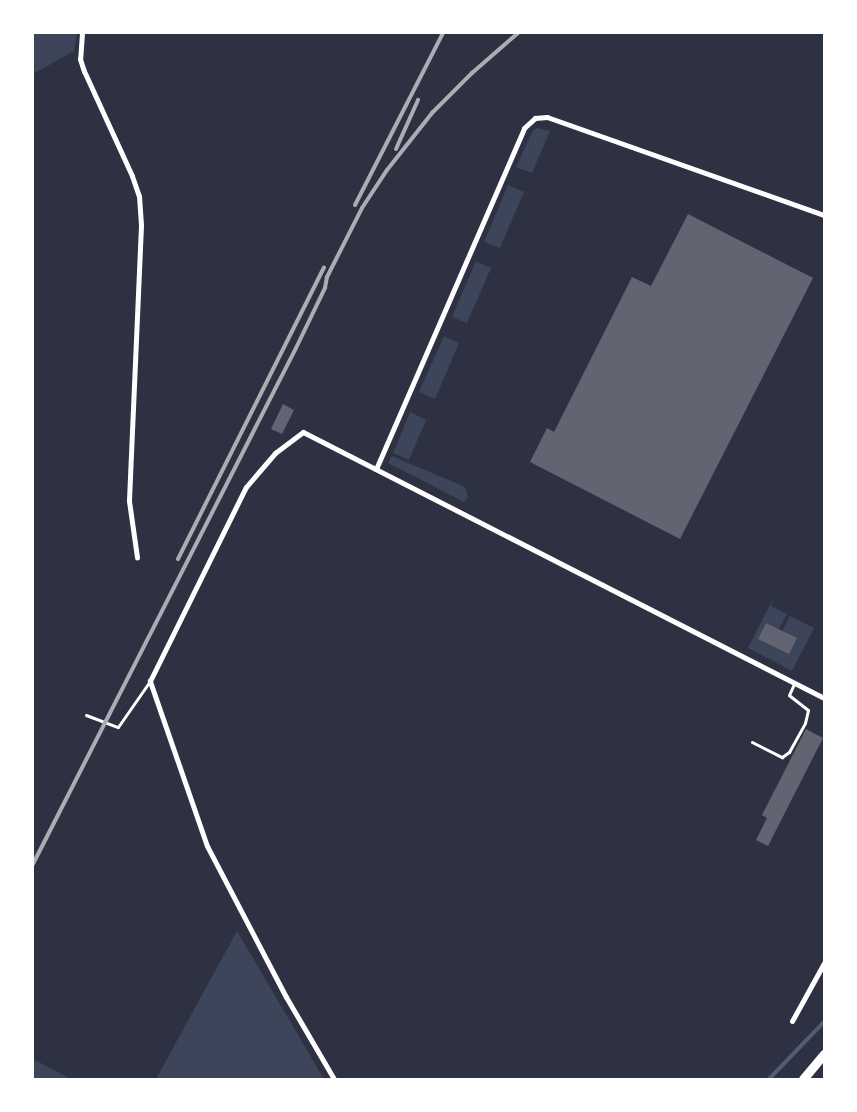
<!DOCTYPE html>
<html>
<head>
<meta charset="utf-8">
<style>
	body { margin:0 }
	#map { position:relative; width:857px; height:1112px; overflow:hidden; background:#2d3142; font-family:"Alegreya Sans",sans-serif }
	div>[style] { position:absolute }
	.green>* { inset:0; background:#3c4559 }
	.stream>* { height:4px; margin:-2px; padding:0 2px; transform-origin:2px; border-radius:2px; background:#4f5d75 }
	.building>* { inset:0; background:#626471 }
	.service>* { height:3px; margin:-1.5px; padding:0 1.5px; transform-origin:1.5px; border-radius:1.5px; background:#fff }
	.minor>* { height:5px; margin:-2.5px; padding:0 2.5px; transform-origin:2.5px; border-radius:2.5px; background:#fff }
	.trunk>* { height:9px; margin:-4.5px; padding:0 4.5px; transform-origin:4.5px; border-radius:4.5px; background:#fff }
	.rail>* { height:4px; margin:-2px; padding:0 2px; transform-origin:2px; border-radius:2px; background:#abadb3 }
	span { translate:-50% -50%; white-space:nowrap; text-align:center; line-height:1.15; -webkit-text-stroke:6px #fff; paint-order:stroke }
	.frame { position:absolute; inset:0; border:34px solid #fff; pointer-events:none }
</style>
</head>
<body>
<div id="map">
	<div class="green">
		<div style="clip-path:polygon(33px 33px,77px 33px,74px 51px,33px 74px)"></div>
		<div style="clip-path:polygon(537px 128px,550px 131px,532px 173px,516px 167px,532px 132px)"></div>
		<div style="clip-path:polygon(508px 185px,524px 192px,500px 248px,484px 242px)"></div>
		<div style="clip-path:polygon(476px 261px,491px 268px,467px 323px,452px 317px)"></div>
		<div style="clip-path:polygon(444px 336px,459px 343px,435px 399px,419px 392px)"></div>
		<div style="clip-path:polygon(410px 412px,426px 420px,409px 460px,393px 453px)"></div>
		<div style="clip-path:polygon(392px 456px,465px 487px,468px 498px,464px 502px,388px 463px)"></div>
		<div style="clip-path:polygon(774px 597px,771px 606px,787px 614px,779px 629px,766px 623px,796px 638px,782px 631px,790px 616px,814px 628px,792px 671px,748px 648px)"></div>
		<div style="clip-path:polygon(237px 931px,324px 1079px,156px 1079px)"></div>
		<div style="clip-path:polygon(33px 1059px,71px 1079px,33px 1079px)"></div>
	</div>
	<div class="stream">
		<div style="left:769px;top:1079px;width:79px;rotate:-46deg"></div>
	</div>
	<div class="building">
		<div style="clip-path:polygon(688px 214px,813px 278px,680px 539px,530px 462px,547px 428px,554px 432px,632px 277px,651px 286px)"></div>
		<div style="clip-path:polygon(283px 404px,294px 410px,282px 434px,271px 429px)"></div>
		<div style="clip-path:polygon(766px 623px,797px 638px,789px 654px,758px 639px)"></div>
		<div style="clip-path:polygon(806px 729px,823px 738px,768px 846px,756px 840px,767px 818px,762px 815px)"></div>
	</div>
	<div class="service">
		<div style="left:86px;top:715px;width:34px;rotate:21deg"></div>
		<div style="left:118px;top:727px;width:56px;rotate:-55.2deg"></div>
		<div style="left:752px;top:742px;width:34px;rotate:27deg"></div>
		<div style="left:782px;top:757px;width:9px;rotate:-36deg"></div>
		<div style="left:789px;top:752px;width:33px;rotate:-61deg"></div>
		<div style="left:805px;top:723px;width:13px;rotate:-77deg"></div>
		<div style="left:808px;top:710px;width:24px;rotate:-142deg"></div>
		<div style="left:789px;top:695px;width:12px;rotate:-66deg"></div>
	</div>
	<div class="minor">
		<div style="left:82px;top:33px;width:26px;rotate:94deg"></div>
		<div style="left:80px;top:59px;width:13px;rotate:72deg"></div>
		<div style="left:84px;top:71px;width:115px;rotate:65.4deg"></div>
		<div style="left:132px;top:176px;width:21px;rotate:71deg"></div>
		<div style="left:139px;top:196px;width:29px;rotate:86deg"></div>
		<div style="left:141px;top:225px;width:276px;rotate:92.5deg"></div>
		<div style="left:129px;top:501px;width:57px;rotate:81.9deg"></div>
		<div style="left:376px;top:469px;width:372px;rotate:-66.5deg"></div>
		<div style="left:524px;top:128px;width:15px;rotate:-42deg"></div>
		<div style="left:535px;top:118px;width:12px;rotate:-5deg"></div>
		<div style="left:547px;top:117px;width:294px;rotate:19.5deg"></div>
		<div style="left:792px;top:1021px;width:66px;rotate:-61.1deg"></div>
		<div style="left:334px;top:1079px;width:95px;rotate:-120.3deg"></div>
		<div style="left:286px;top:997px;width:170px;rotate:-117.6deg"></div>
		<div style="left:207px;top:846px;width:175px;rotate:-109.1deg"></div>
		<div style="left:150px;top:681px;width:216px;rotate:-63.7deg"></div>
		<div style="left:246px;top:487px;width:45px;rotate:-49.5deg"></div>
		<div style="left:275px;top:453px;width:35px;rotate:-37deg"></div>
		<div style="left:303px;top:432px;width:585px;rotate:27.05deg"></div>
	</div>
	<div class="trunk">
		<div style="left:803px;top:1079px;width:33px;rotate:-50deg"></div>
	</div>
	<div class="rail">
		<div style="left:396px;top:149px;width:54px;rotate:-65.8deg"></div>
		<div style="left:355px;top:205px;width:193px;rotate:-62.9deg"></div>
		<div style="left:178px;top:559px;width:326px;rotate:-63.4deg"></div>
		<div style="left:33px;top:864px;width:579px;rotate:-62.99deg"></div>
		<div style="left:296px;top:348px;width:67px;rotate:-64.2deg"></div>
		<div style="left:325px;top:288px;width:11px;rotate:-80deg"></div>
		<div style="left:327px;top:277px;width:77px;rotate:-63.1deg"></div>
		<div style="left:362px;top:208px;width:45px;rotate:-56.7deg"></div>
		<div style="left:387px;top:170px;width:73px;rotate:-51.7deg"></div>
		<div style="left:432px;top:113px;width:57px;rotate:-45deg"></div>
		<div style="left:472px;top:73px;width:61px;rotate:-41deg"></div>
	</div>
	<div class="frame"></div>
</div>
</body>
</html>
